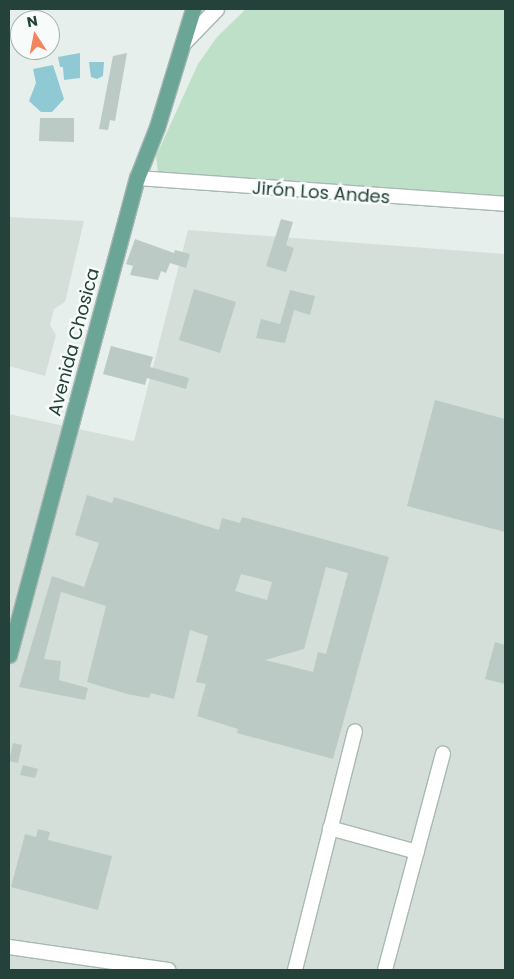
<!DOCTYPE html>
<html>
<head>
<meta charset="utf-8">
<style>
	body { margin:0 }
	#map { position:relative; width:514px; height:979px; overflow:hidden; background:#e6efeb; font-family:Poppins,sans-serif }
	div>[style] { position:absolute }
	.built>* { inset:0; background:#d4dfda }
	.green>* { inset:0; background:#bfe0c8 }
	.water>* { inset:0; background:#8ec9d4 }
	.building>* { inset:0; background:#bbcac4 }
	.roads { filter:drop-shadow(1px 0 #a8b8b2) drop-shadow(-1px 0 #a8b8b2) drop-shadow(0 1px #a8b8b2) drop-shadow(0 -1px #a8b8b2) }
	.street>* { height:14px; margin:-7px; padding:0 7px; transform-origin:7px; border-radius:7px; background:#fff }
	.secondary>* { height:15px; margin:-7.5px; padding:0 7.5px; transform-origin:7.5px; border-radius:7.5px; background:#fff }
	.primary>* { height:15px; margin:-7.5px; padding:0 7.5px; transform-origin:7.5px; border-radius:7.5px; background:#6aa596 }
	span { translate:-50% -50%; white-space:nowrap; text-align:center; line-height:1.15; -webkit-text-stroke:5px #f7fbf9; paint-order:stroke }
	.street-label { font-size:18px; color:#24423a }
	.frame { position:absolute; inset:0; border:10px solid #24423a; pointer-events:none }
	.north { position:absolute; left:10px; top:10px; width:50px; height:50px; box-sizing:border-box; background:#f7fbf9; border:1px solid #a3b1ad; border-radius:50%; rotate:349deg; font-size:14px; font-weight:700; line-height:20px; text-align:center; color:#24423a }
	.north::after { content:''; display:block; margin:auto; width:18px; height:22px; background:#f4845f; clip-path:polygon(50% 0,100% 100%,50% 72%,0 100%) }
</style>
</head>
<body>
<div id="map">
	<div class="built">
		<div style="clip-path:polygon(9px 217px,84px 221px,65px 302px,54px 309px,50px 325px,56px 335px,45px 376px,9px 366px)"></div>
		<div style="clip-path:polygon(188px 230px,505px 254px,505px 970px,9px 970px,9px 414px,134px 441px)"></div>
	</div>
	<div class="green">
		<div style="clip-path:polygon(246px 9px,505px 9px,505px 198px,158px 173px,156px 156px,198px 64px,217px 37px)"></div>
	</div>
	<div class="water">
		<div style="clip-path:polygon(80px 53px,80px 78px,64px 80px,63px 67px,60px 67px,58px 57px)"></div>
		<div style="clip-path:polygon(89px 62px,104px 62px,103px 76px,97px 79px,91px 77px)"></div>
		<div style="clip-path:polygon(53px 65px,64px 99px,52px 112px,41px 112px,29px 101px,36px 83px,33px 69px)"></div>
	</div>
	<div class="building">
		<div style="clip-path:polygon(127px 53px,115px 121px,110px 120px,108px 130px,99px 129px,113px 56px)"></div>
		<div style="clip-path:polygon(40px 118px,74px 118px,74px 142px,39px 141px)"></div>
		<div style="clip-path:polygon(281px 219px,293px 222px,286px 245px,294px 248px,286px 272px,266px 266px)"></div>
		<div style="clip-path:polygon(135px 239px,174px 253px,175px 250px,190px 254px,186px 268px,170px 263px,166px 273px,161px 271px,158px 280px,130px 275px,133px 266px,126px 264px)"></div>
		<div style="clip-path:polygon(194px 289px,236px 302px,220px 353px,179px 340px)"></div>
		<div style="clip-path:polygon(290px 290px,315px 296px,310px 315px,294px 310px,285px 343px,256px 338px,261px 319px,280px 324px)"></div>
		<div style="clip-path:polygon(111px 346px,153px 357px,150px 367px,189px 378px,186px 389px,147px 378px,145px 385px,103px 374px)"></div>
		<div style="clip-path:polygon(435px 400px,505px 419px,505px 532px,407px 506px)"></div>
		<div style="clip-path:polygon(evenodd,87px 495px,112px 503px,114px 497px,219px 530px,222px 518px,240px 523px,242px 517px,389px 557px,333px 759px,237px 733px,238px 729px,197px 716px,206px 684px,196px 682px,208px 636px,190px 630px,174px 699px,151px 693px,149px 698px,127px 694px,87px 682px,106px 606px,61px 592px,44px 659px,61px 661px,59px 680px,88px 688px,85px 700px,19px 687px,52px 576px,84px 587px,99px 543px,75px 535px,87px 495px,326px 567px,348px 573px,326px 654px,318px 652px,313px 672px,265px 660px,304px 649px,326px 567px,87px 495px,241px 574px,272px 582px,267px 600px,235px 591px,241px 574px)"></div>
		<div style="clip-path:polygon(495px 642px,505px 645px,505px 684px,485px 679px)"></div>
		<div style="clip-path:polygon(13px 743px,22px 745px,18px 763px,9px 761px)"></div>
		<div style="clip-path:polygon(23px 765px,38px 769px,35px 778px,20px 775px)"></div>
		<div style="clip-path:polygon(38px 829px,50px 832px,48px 840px,112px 856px,98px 910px,11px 887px,25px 834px,36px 837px)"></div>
	</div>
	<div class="roads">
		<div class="street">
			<div style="left:137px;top:178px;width:369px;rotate:4deg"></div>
			<div style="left:330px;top:828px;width:90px;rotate:15.4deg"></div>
			<div style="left:9px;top:947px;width:161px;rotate:8.2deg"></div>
			<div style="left:295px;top:970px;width:246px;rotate:-75.9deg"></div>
			<div style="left:385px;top:970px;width:224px;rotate:-75deg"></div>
		</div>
		<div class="secondary">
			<div style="left:184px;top:42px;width:46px;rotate:-45.9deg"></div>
		</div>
		<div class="primary">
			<div style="left:9px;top:655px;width:494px;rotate:-75deg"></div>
			<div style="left:137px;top:178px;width:55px;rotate:-68.6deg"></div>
			<div style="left:157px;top:127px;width:123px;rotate:-73deg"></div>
		</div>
	</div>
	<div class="street-label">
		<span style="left:321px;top:193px;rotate:4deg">Jirón Los Andes</span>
		<span style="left:74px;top:342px;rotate:-75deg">Avenida Chosica</span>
	</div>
	<div class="frame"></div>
	<div class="north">N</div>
</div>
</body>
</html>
